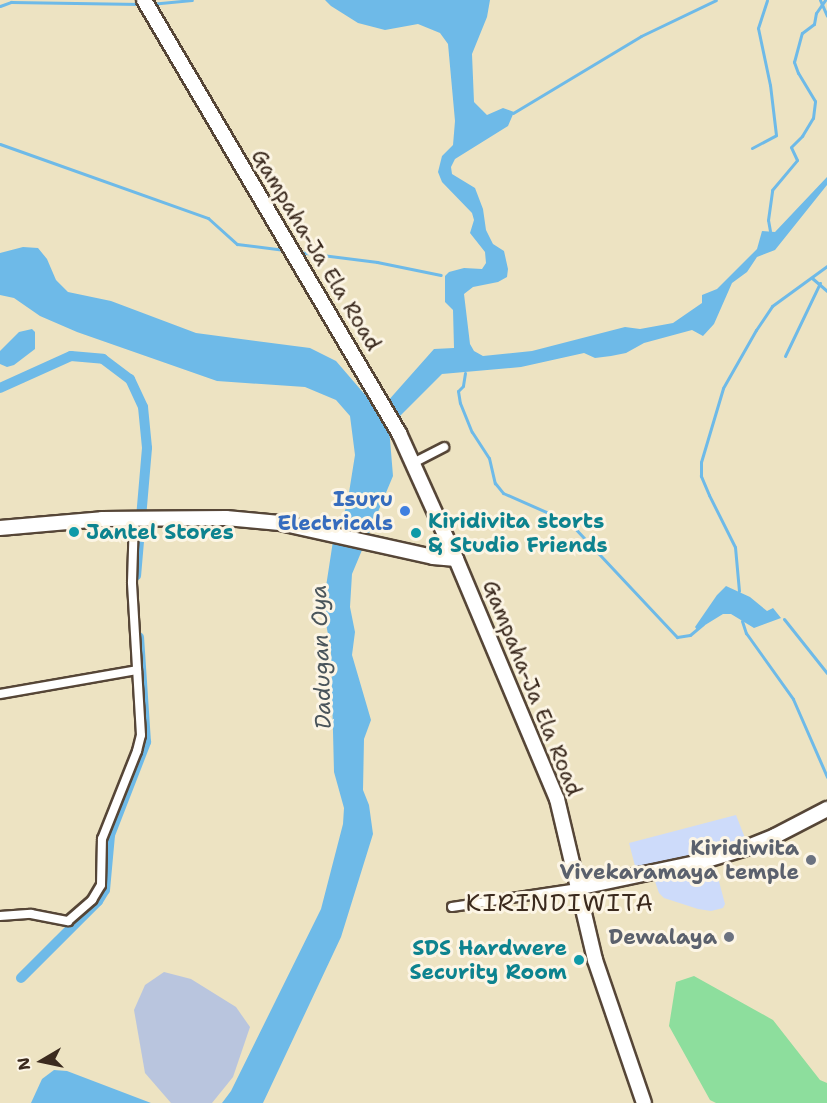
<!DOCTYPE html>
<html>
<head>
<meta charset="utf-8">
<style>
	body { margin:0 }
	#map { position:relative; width:827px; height:1103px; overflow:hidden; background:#ede3c2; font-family:"Shantell Sans",sans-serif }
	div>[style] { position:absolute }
	.built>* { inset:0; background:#cddbfa }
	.industrial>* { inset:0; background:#b9c5de }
	.green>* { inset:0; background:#8dde9d }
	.water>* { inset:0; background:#6ebae8 }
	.stream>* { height:3px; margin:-1.5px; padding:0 1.5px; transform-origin:1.5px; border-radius:1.5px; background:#6ebae8 }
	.canal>* { height:10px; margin:-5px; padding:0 5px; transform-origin:5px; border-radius:5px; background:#6ebae8 }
	.roads { filter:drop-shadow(2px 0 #564637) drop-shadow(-2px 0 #564637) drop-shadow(0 2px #564637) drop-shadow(0 -2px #564637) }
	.minor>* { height:8px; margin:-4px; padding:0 4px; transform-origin:4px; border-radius:4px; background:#fff }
	.primary>* { height:14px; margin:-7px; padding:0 7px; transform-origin:7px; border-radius:7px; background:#fff }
	.trunk>* { height:14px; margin:-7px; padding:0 7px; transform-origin:7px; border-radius:7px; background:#fff }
	.dots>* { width:16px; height:16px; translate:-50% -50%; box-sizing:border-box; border:3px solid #fcf5e5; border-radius:50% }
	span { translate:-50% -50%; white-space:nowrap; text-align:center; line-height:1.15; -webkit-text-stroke:6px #fcf5e5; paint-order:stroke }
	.street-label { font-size:21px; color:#3b2a1e }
	.shop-label { font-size:21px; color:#366cbe; font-weight:700 }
	.right { translate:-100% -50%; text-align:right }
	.culture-label { font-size:21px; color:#0d838f; font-weight:700 }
	.left { translate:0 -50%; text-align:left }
	.worship-label { font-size:21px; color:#5b616d; font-weight:700 }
	.water-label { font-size:22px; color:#4a555b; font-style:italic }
	.quarter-label { font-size:24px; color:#3b2a1e; letter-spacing:1.5px }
	.north { position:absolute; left:12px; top:1031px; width:60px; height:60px; -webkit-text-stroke:4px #fcf5e5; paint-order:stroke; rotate:261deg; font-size:16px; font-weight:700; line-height:24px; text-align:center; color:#3b2a1e }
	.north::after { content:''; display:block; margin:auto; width:21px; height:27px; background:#3b2a1e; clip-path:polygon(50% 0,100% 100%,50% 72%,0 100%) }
</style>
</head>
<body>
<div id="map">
	<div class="built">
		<div style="clip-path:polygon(736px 815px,745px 838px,743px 844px,712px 855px,725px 904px,723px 908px,711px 911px,698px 909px,664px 898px,659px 893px,651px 870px,644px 871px,635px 866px,629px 843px)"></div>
	</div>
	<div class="industrial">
		<div style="clip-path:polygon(164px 972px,191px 979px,236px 1007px,250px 1027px,233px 1077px,212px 1103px,171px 1103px,145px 1073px,134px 1010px,145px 985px)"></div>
	</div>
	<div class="green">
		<div style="clip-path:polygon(694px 976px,773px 1020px,820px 1080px,827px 1083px,827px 1103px,716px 1103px,710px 1100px,669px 1026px,676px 982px)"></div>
	</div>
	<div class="water">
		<div style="clip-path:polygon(325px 0,490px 0,487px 17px,472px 54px,474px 102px,487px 115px,503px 108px,514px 112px,508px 126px,455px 159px,451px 167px,452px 174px,475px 188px,483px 209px,486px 230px,493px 244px,504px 251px,508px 269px,507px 277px,498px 282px,473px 287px,464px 294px,470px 344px,474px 351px,483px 356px,532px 351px,625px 327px,640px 329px,673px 323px,702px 303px,702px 295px,717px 289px,757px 249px,762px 231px,775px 232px,827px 177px,827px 185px,775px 250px,757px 257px,747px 272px,732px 283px,714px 324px,703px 336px,692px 330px,644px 343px,626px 353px,611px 356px,595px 358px,584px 353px,521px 367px,442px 374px,389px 427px,393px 476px,352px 574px,350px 607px,355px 632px,352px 655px,371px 720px,364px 739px,363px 790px,369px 805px,373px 834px,341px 937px,263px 1103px,222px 1103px,231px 1091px,321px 909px,343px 824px,344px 808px,334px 772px,331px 652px,323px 606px,333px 541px,347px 505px,355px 455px,350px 416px,336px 400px,305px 387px,217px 381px,77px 332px,40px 316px,14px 298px,0 295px,0 253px,23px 247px,38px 248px,47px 259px,56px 280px,68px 292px,111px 301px,196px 333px,310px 348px,336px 361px,379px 411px,434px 349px,454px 348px,453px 310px,445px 302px,445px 276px,449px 272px,464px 268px,482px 269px,486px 263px,485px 252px,470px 233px,474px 220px,472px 213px,442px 182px,438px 172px,442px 156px,453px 145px,455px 121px,448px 44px,440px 33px,418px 24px,385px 30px,358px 23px,331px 6px)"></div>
		<div style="clip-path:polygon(32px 329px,35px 332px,35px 349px,14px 365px,7px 367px,0 364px,0 351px,19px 332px)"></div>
		<div style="clip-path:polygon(726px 586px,750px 597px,767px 611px,773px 608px,781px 618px,754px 628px,731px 614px,723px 614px,697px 630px,695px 627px,717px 595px)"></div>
		<div style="clip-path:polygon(54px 1070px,67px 1071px,151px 1103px,31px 1103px,42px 1079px)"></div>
	</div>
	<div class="stream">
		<div style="left:820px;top:0;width:17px;rotate:66deg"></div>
		<div style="left:150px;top:4px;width:42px;rotate:-5.4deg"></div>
		<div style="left:0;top:6px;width:12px;rotate:-20deg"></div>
		<div style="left:11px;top:2px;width:129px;rotate:0.9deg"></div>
		<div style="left:513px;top:113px;width:149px;rotate:-31deg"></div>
		<div style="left:641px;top:36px;width:83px;rotate:-25.6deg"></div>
		<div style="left:0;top:144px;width:221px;rotate:19.6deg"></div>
		<div style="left:208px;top:218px;width:39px;rotate:42deg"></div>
		<div style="left:237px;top:244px;width:48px;rotate:7.1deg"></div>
		<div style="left:752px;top:148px;width:27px;rotate:-28deg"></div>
		<div style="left:776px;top:135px;width:50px;rotate:-96.8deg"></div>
		<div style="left:770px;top:85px;width:58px;rotate:-101.9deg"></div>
		<div style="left:758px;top:28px;width:29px;rotate:-72deg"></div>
		<div style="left:770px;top:231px;width:11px;rotate:-100deg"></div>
		<div style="left:768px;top:220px;width:30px;rotate:-82deg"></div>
		<div style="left:772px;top:190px;width:39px;rotate:-50deg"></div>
		<div style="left:797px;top:160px;width:14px;rotate:-115deg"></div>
		<div style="left:791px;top:147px;width:16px;rotate:-45deg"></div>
		<div style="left:802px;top:136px;width:21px;rotate:-59deg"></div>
		<div style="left:813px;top:118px;width:17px;rotate:-83deg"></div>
		<div style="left:815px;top:101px;width:33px;rotate:-121deg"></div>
		<div style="left:798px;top:73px;width:12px;rotate:-110deg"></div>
		<div style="left:794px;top:62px;width:30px;rotate:-75deg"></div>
		<div style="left:802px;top:33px;width:15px;rotate:-37deg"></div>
		<div style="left:814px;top:24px;width:11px;rotate:-80deg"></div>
		<div style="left:816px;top:13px;width:16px;rotate:-55deg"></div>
		<div style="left:298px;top:252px;width:80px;rotate:7.2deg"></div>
		<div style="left:377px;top:262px;width:65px;rotate:11.5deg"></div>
		<div style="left:812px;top:278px;width:20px;rotate:41deg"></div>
		<div style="left:785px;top:356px;width:81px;rotate:-64.4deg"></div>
		<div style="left:465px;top:373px;width:13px;rotate:99deg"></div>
		<div style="left:463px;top:386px;width:7px;rotate:135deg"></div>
		<div style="left:458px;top:391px;width:12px;rotate:81deg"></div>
		<div style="left:460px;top:403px;width:31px;rotate:68deg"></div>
		<div style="left:472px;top:432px;width:31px;rotate:57deg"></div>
		<div style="left:489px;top:458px;width:26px;rotate:77deg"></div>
		<div style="left:495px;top:483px;width:13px;rotate:51deg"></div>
		<div style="left:503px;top:493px;width:72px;rotate:23.7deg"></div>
		<div style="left:569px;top:522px;width:158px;rotate:46.8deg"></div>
		<div style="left:677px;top:637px;width:13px;rotate:-9deg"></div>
		<div style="left:690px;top:635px;width:17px;rotate:-40deg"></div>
		<div style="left:739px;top:591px;width:44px;rotate:-95.2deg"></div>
		<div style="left:735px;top:547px;width:58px;rotate:-116.6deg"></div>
		<div style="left:709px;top:495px;width:21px;rotate:-113deg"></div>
		<div style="left:701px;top:476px;width:14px;rotate:-90deg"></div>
		<div style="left:701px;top:462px;width:77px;rotate:-73.4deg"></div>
		<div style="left:723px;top:388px;width:67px;rotate:-60.4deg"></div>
		<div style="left:756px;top:330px;width:29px;rotate:-56deg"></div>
		<div style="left:772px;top:306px;width:68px;rotate:-36deg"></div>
		<div style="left:784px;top:619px;width:69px;rotate:51.5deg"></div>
		<div style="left:742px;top:621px;width:13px;rotate:72deg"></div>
		<div style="left:746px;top:633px;width:81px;rotate:54.5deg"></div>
		<div style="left:793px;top:699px;width:85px;rotate:66.4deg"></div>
	</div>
	<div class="canal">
		<div style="left:0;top:388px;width:78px;rotate:-24.3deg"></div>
		<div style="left:71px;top:356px;width:32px;rotate:5deg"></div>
		<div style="left:103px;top:359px;width:34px;rotate:37deg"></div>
		<div style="left:130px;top:379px;width:31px;rotate:65deg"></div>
		<div style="left:143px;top:407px;width:41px;rotate:84.4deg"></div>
		<div style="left:147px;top:448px;width:128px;rotate:94.9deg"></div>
		<div style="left:21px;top:978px;width:109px;rotate:-45deg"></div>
		<div style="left:98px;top:901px;width:13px;rotate:-58deg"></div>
		<div style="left:105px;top:890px;width:55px;rotate:-84.8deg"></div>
		<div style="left:110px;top:835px;width:100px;rotate:-68.8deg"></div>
		<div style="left:146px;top:742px;width:105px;rotate:-93.8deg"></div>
	</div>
	<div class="roads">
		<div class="minor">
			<div style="left:413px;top:463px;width:35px;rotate:-27deg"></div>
			<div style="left:0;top:694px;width:139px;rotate:-9.9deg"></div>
			<div style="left:452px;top:907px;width:126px;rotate:-8.6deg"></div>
			<div style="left:0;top:916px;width:31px;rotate:-4deg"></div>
			<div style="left:31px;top:914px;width:38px;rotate:11deg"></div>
			<div style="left:68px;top:921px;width:32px;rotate:-41deg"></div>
			<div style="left:92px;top:900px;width:17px;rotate:-59deg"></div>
			<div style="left:101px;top:885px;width:46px;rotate:-88.8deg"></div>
			<div style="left:102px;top:839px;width:95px;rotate:-68.3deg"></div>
			<div style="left:137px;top:751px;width:16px;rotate:-76deg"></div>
			<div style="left:141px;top:735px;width:153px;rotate:-93.4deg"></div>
			<div style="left:132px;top:582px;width:63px;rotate:-88.2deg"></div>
		</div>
		<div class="primary">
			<div style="left:0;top:528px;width:102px;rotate:-5deg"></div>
			<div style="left:102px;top:519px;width:124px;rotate:-0.5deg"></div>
			<div style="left:226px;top:518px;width:54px;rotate:5.3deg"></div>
			<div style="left:280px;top:523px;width:157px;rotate:12.5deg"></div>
			<div style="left:433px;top:557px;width:23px;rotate:5deg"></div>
			<div style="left:577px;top:888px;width:126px;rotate:-11.9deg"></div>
			<div style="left:700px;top:862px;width:45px;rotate:-16.8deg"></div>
			<div style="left:743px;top:849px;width:35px;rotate:-22deg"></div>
			<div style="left:775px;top:836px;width:59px;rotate:-27.4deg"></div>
		</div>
		<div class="trunk">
			<div style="left:144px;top:0;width:503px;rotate:59.51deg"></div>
			<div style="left:399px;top:433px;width:138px;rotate:65.7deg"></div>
			<div style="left:456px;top:559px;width:260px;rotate:67.2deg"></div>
			<div style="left:557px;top:799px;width:165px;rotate:76.7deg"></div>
			<div style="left:595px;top:960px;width:151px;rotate:71.1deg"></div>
		</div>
	</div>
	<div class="dots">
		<div style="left:405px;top:511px;background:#3f7fe0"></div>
		<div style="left:74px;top:532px;background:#0f9aa8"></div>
		<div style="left:416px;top:533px;background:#0f9aa8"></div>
		<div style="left:811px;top:860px;background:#6b7280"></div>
		<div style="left:729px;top:937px;background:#6b7280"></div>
		<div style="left:579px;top:960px;background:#0f9aa8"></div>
	</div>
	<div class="street-label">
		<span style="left:316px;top:250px;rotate:59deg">Gampaha-Ja Ela Road</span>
		<span style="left:532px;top:688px;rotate:68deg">Gampaha-Ja Ela Road</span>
	</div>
	<div class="shop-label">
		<span class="right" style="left:393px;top:511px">Isuru<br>Electricals</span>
	</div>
	<div class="culture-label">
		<span class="left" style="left:428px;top:533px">Kiridivita storts<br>&amp; Studio Friends</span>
		<span class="left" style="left:86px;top:532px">Jantel Stores</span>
		<span class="right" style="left:567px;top:960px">SDS Hardwere<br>Security Room</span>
	</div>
	<div class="worship-label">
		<span class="right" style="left:799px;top:860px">Kiridiwita<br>Vivekaramaya temple</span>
		<span class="right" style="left:717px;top:937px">Dewalaya</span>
	</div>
	<div class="water-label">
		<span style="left:321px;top:657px;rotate:-92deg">Dadugan Oya</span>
	</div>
	<div class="quarter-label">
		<span style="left:560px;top:904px">KIRINDIWITA</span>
	</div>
	<div class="north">N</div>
</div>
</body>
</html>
